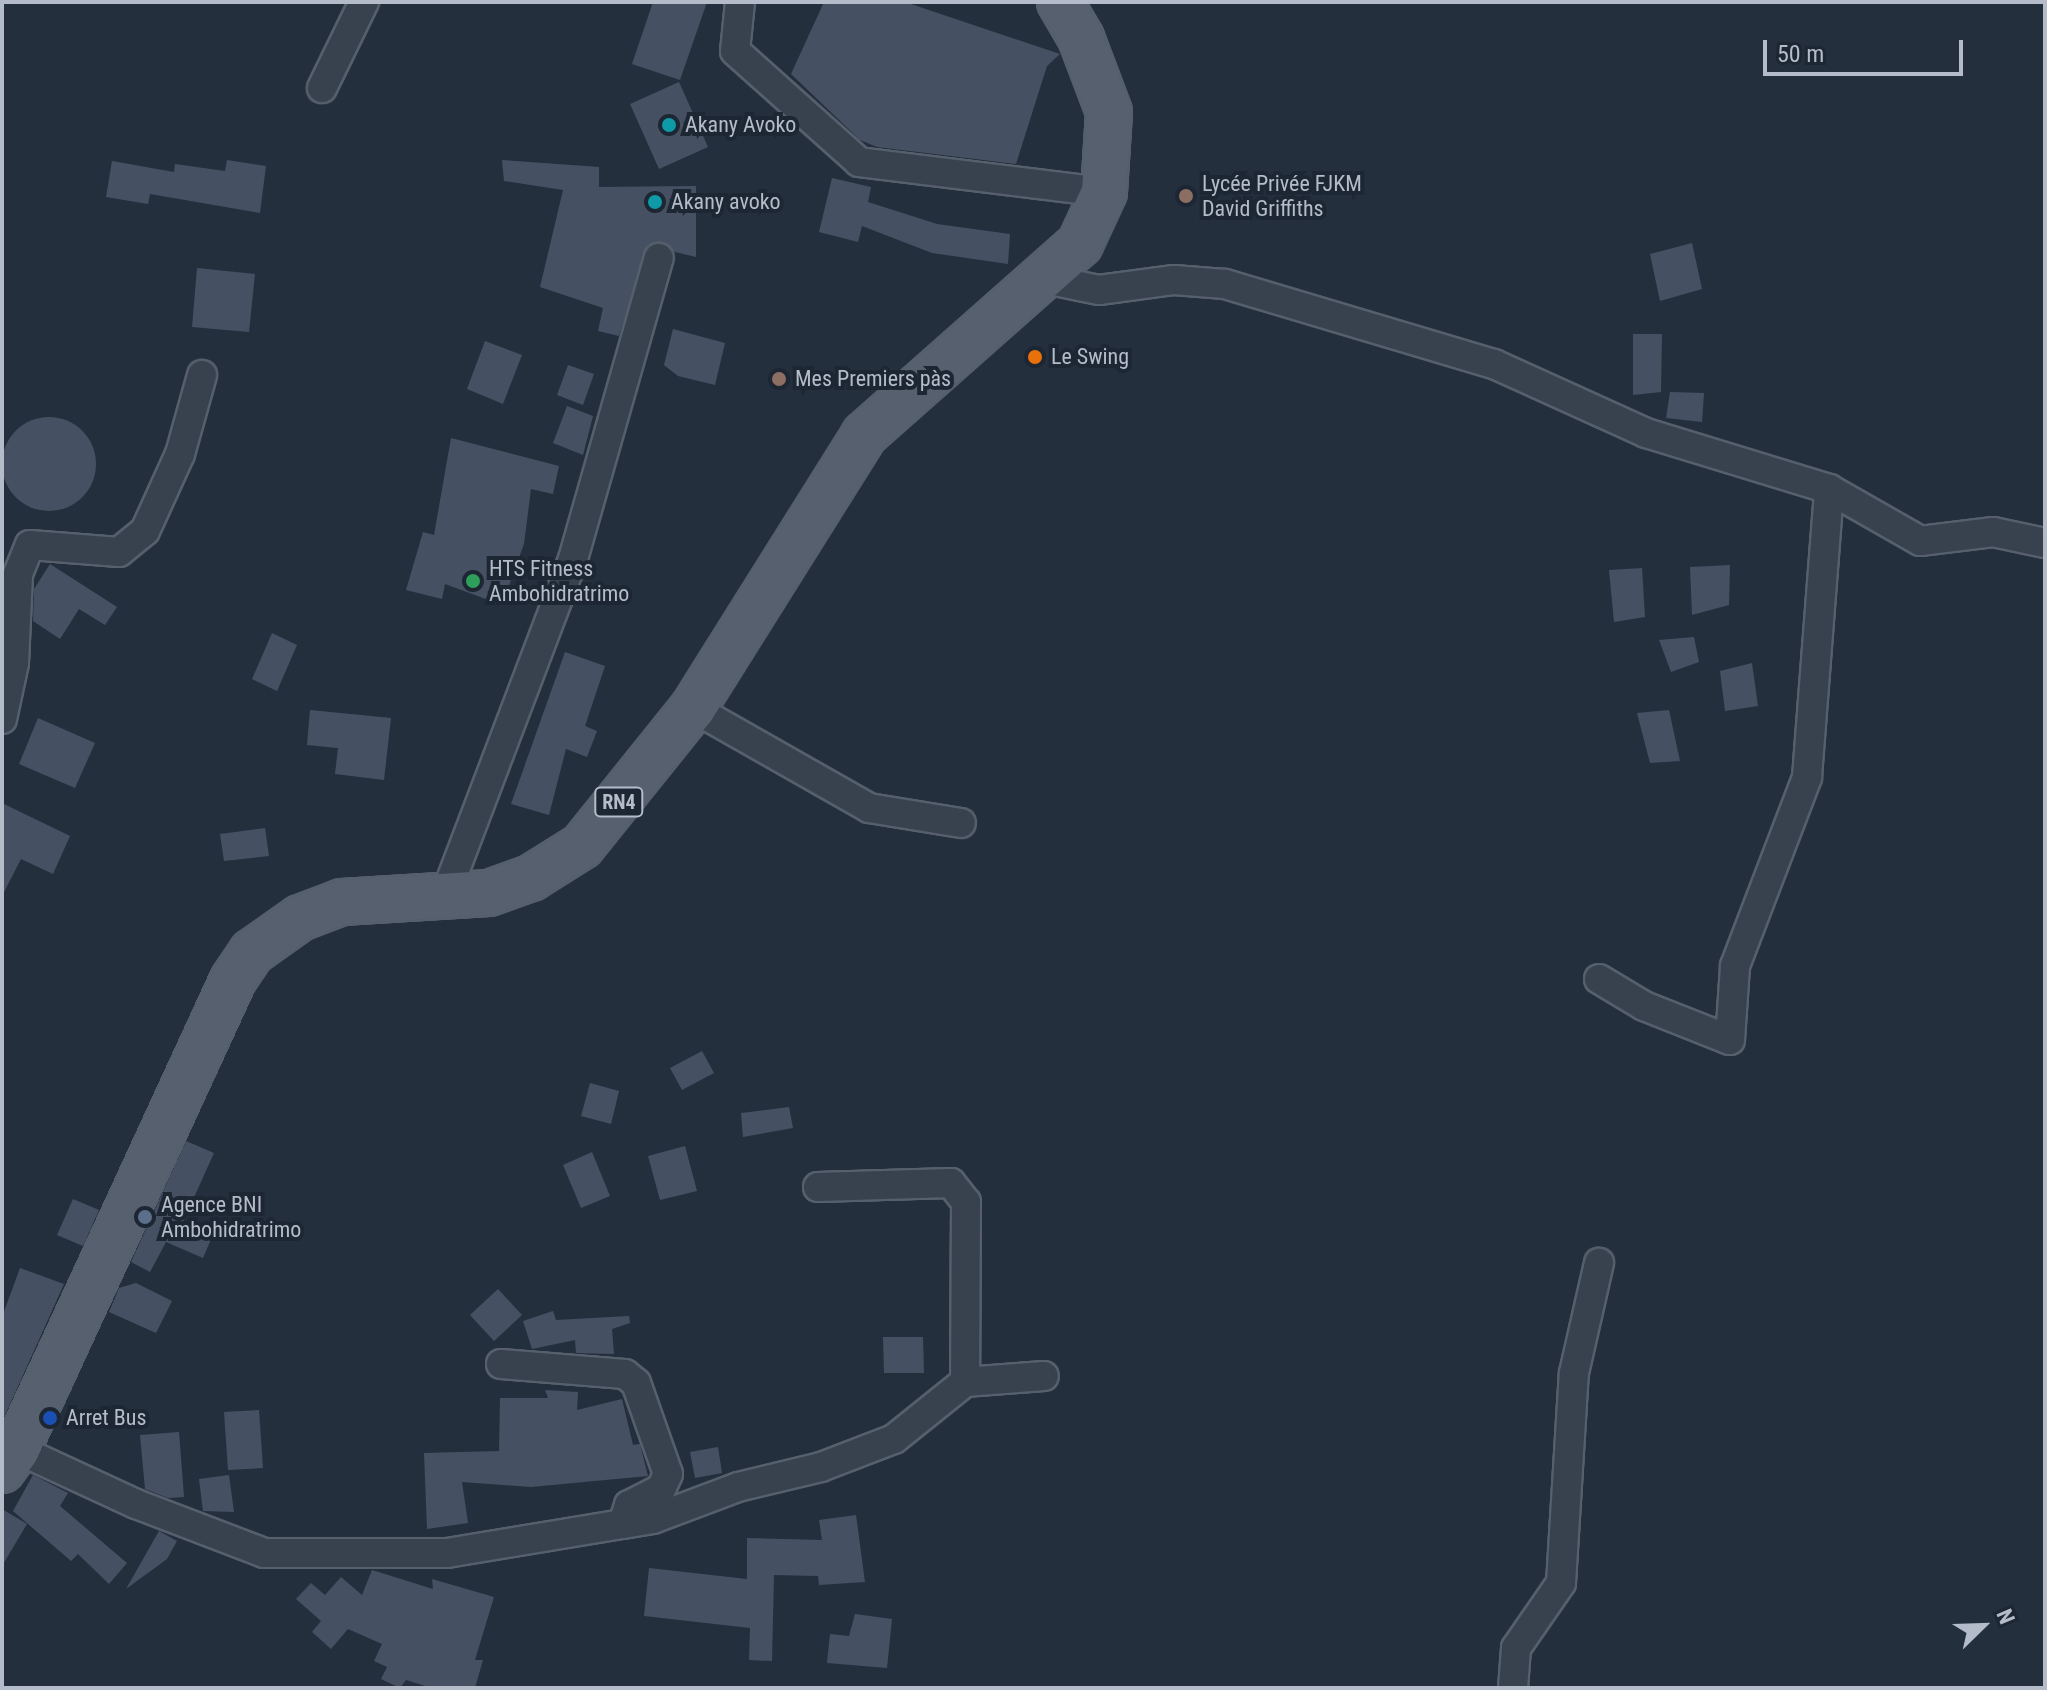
<!DOCTYPE html>
<html>
<head>
<meta charset="utf-8">
<style>
	body { margin:0 }
	#map { position:relative; width:2047px; height:1690px; overflow:hidden; background:#242f3e; font-family:"Roboto Condensed",sans-serif }
	div>[style] { position:absolute }
	.building>* { inset:0; background:#455162 }
	.round { border-radius:50% }
	.roads { filter:drop-shadow(2px 0 #565f6c) drop-shadow(-2px 0 #565f6c) drop-shadow(0 2px #565f6c) drop-shadow(0 -2px #565f6c) }
	.street>* { height:28px; margin:-14px; padding:0 14px; transform-origin:14px; border-radius:14px; background:#38414e }
	.primary>* { height:44px; margin:-22px; padding:0 22px; transform-origin:22px; border-radius:22px; background:#56606e }
	.dots>* { width:22px; height:22px; translate:-50% -50%; box-sizing:border-box; border:4px solid #1d2633; border-radius:50% }
	span { translate:-50% -50%; white-space:nowrap; text-align:center; line-height:1.15; -webkit-text-stroke:8px #1d2633; paint-order:stroke }
	.shield-label span { padding:2px 6px; background:#1d2633; border:2px solid; border-radius:6px; -webkit-text-stroke-width:0 }
	.shield-label { font-size:20px; color:#b4bcc9; font-weight:700 }
	.poi-label { font-size:22px; color:#b4bcc9 }
	.left { translate:0 -50%; text-align:left }
	.frame { position:absolute; inset:0; border:4px solid #b4bcc9; pointer-events:none }
	.north { position:absolute; left:1943px; top:1586px; width:80px; height:80px; -webkit-text-stroke:6px #1d2633; paint-order:stroke; rotate:67deg; font-size:22px; font-weight:700; line-height:32px; text-align:center; color:#b4bcc9 }
	.north::after { content:''; display:block; margin:auto; width:28px; height:36px; background:#b4bcc9; clip-path:polygon(50% 0,100% 100%,50% 72%,0 100%) }
	.scale { position:absolute; left:1763px; top:40px; width:200px; height:36px; box-sizing:border-box; border:4px solid #b4bcc9; border-top:0; padding-left:10px; font-size:24px; line-height:28px; white-space:nowrap; color:#b4bcc9; -webkit-text-stroke:6px #1d2633; paint-order:stroke }
</style>
</head>
<body>
<div id="map">
	<div class="building">
		<div style="clip-path:polygon(653px 2px,707px 2px,680px 80px,632px 64px)"></div>
		<div style="clip-path:polygon(824px 2px,905px 2px,1060px 54px,1047px 66px,1016px 164px,877px 147px,860px 140px,791px 74px)"></div>
		<div style="clip-path:polygon(679px 82px,708px 147px,659px 169px,630px 104px)"></div>
		<div style="clip-path:polygon(227px 160px,266px 166px,260px 213px,150px 194px,148px 204px,106px 197px,112px 161px,174px 172px,175px 164px,225px 171px)"></div>
		<div style="clip-path:polygon(502px 160px,599px 167px,599px 187px,696px 186px,696px 257px,675px 252px,663px 242px,648px 245px,619px 336px,598px 331px,603px 308px,540px 287px,563px 190px,504px 181px)"></div>
		<div style="clip-path:polygon(832px 178px,871px 187px,868px 202px,937px 224px,1010px 234px,1008px 264px,932px 253px,862px 226px,858px 242px,819px 232px)"></div>
		<div style="clip-path:polygon(1692px 243px,1702px 289px,1660px 301px,1650px 254px)"></div>
		<div style="clip-path:polygon(197px 268px,255px 274px,249px 332px,192px 327px)"></div>
		<div style="clip-path:polygon(673px 329px,725px 343px,715px 385px,678px 376px,664px 365px)"></div>
		<div style="clip-path:polygon(1633px 334px,1662px 334px,1661px 392px,1633px 395px)"></div>
		<div style="clip-path:polygon(485px 341px,522px 355px,503px 404px,467px 389px)"></div>
		<div style="clip-path:polygon(568px 365px,594px 374px,583px 405px,557px 395px)"></div>
		<div style="clip-path:polygon(1670px 392px,1704px 393px,1702px 422px,1666px 418px)"></div>
		<div style="clip-path:polygon(567px 406px,593px 416px,583px 455px,553px 443px)"></div>
		<div class="round" style="left:2px;top:417px;width:94px;height:94px"></div>
		<div style="clip-path:polygon(451px 438px,559px 466px,553px 494px,531px 489px,524px 544px,502px 605px,445px 584px,442px 599px,406px 590px,423px 532px,434px 535px)"></div>
		<div style="clip-path:polygon(50px 564px,117px 607px,105px 625px,79px 609px,60px 639px,33px 621px,34px 589px)"></div>
		<div style="clip-path:polygon(1730px 565px,1729px 605px,1692px 615px,1690px 567px)"></div>
		<div style="clip-path:polygon(1642px 568px,1645px 617px,1614px 622px,1609px 570px)"></div>
		<div style="clip-path:polygon(272px 633px,297px 645px,277px 691px,252px 679px)"></div>
		<div style="clip-path:polygon(1694px 637px,1699px 662px,1671px 672px,1659px 640px)"></div>
		<div style="clip-path:polygon(565px 652px,605px 666px,585px 726px,597px 731px,587px 757px,566px 749px,549px 815px,511px 804px)"></div>
		<div style="clip-path:polygon(1752px 663px,1758px 706px,1725px 711px,1720px 671px)"></div>
		<div style="clip-path:polygon(310px 710px,391px 718px,384px 780px,335px 774px,338px 748px,307px 745px)"></div>
		<div style="clip-path:polygon(1669px 710px,1680px 761px,1650px 763px,1637px 713px)"></div>
		<div style="clip-path:polygon(38px 718px,95px 743px,75px 788px,19px 764px)"></div>
		<div style="clip-path:polygon(2px 803px,70px 836px,53px 874px,21px 859px,2px 896px)"></div>
		<div style="clip-path:polygon(265px 828px,269px 856px,224px 861px,220px 834px)"></div>
		<div style="clip-path:polygon(702px 1051px,714px 1073px,682px 1090px,670px 1068px)"></div>
		<div style="clip-path:polygon(590px 1083px,619px 1091px,611px 1124px,581px 1116px)"></div>
		<div style="clip-path:polygon(789px 1107px,793px 1128px,743px 1137px,741px 1113px)"></div>
		<div style="clip-path:polygon(186px 1141px,214px 1153px,182px 1224px,212px 1237px,203px 1258px,166px 1242px,150px 1272px,131px 1262px)"></div>
		<div style="clip-path:polygon(685px 1146px,697px 1191px,660px 1200px,648px 1156px)"></div>
		<div style="clip-path:polygon(592px 1152px,610px 1196px,581px 1208px,563px 1165px)"></div>
		<div style="clip-path:polygon(73px 1199px,99px 1210px,83px 1246px,57px 1235px)"></div>
		<div style="clip-path:polygon(20px 1268px,64px 1284px,2px 1422px,2px 1317px)"></div>
		<div style="clip-path:polygon(136px 1283px,172px 1301px,156px 1333px,109px 1312px,119px 1288px)"></div>
		<div style="clip-path:polygon(498px 1289px,522px 1315px,494px 1341px,470px 1315px)"></div>
		<div style="clip-path:polygon(553px 1311px,556px 1320px,629px 1316px,630px 1323px,612px 1329px,614px 1354px,576px 1353px,575px 1340px,532px 1349px,523px 1321px)"></div>
		<div style="clip-path:polygon(883px 1337px,923px 1337px,924px 1373px,884px 1373px)"></div>
		<div style="clip-path:polygon(545px 1390px,578px 1392px,577px 1410px,622px 1399px,633px 1445px,640px 1444px,648px 1476px,531px 1487px,462px 1482px,468px 1523px,427px 1529px,424px 1453px,499px 1451px,500px 1398px,548px 1398px)"></div>
		<div style="clip-path:polygon(259px 1410px,263px 1468px,228px 1470px,224px 1412px)"></div>
		<div style="clip-path:polygon(179px 1432px,184px 1497px,168px 1498px,145px 1489px,140px 1435px)"></div>
		<div style="clip-path:polygon(718px 1447px,722px 1473px,695px 1478px,690px 1452px)"></div>
		<div style="clip-path:polygon(33px 1475px,68px 1493px,60px 1506px,127px 1563px,109px 1584px,78px 1554px,71px 1561px,13px 1511px)"></div>
		<div style="clip-path:polygon(229px 1475px,234px 1512px,203px 1511px,199px 1479px)"></div>
		<div style="clip-path:polygon(2px 1509px,27px 1524px,2px 1566px)"></div>
		<div style="clip-path:polygon(856px 1515px,865px 1582px,819px 1585px,818px 1576px,774px 1575px,772px 1661px,749px 1660px,750px 1628px,644px 1616px,649px 1568px,747px 1579px,747px 1538px,822px 1540px,819px 1520px)"></div>
		<div style="clip-path:polygon(159px 1531px,177px 1541px,167px 1559px,126px 1589px)"></div>
		<div style="clip-path:polygon(372px 1570px,433px 1589px,432px 1579px,494px 1597px,475px 1660px,483px 1660px,475px 1688px,432px 1688px,406px 1680px,400px 1688px,381px 1679px,387px 1667px,374px 1661px,382px 1644px,348px 1629px,331px 1649px,312px 1632px,321px 1621px,296px 1599px,311px 1583px,325px 1595px,341px 1577px,362px 1595px)"></div>
		<div style="clip-path:polygon(855px 1614px,892px 1619px,887px 1668px,827px 1663px,830px 1634px,849px 1636px)"></div>
	</div>
	<div class="roads">
		<div class="street">
			<div style="left:740px;top:2px;width:49px;rotate:95.8deg"></div>
			<div style="left:735px;top:51px;width:166px;rotate:41.8deg"></div>
			<div style="left:859px;top:162px;width:247px;rotate:7deg"></div>
			<div style="left:322px;top:88px;width:96px;rotate:-64deg"></div>
			<div style="left:1045px;top:279px;width:55px;rotate:11.5deg"></div>
			<div style="left:1099px;top:290px;width:76px;rotate:-7.6deg"></div>
			<div style="left:1174px;top:280px;width:51px;rotate:4.5deg"></div>
			<div style="left:1225px;top:284px;width:281px;rotate:16.6deg"></div>
			<div style="left:1494px;top:364px;width:167px;rotate:24.4deg"></div>
			<div style="left:1646px;top:433px;width:191px;rotate:17deg"></div>
			<div style="left:1829px;top:489px;width:105px;rotate:29.7deg"></div>
			<div style="left:1920px;top:541px;width:74px;rotate:-7deg"></div>
			<div style="left:1993px;top:532px;width:53px;rotate:11.9deg"></div>
			<div style="left:693px;top:708px;width:202px;rotate:29.6deg"></div>
			<div style="left:869px;top:808px;width:93px;rotate:9.3deg"></div>
			<div style="left:2px;top:719px;width:57px;rotate:-77.9deg"></div>
			<div style="left:14px;top:663px;width:89px;rotate:-87.4deg"></div>
			<div style="left:18px;top:574px;width:31px;rotate:-68deg"></div>
			<div style="left:30px;top:545px;width:89px;rotate:4.5deg"></div>
			<div style="left:119px;top:552px;width:33px;rotate:-39deg"></div>
			<div style="left:145px;top:531px;width:85px;rotate:-65.6deg"></div>
			<div style="left:180px;top:454px;width:82px;rotate:-74.4deg"></div>
			<div style="left:445px;top:896px;width:360px;rotate:-69.2deg"></div>
			<div style="left:573px;top:559px;width:313px;rotate:-74.1deg"></div>
			<div style="left:1599px;top:979px;width:52px;rotate:31deg"></div>
			<div style="left:1644px;top:1006px;width:92px;rotate:21.6deg"></div>
			<div style="left:1730px;top:1040px;width:74px;rotate:-86.1deg"></div>
			<div style="left:1735px;top:966px;width:202px;rotate:-69.1deg"></div>
			<div style="left:1807px;top:777px;width:289px;rotate:-85.6deg"></div>
			<div style="left:818px;top:1187px;width:133px;rotate:-1.7deg"></div>
			<div style="left:951px;top:1183px;width:24px;rotate:52deg"></div>
			<div style="left:966px;top:1202px;width:180px;rotate:90.3deg"></div>
			<div style="left:501px;top:1364px;width:124px;rotate:4.6deg"></div>
			<div style="left:625px;top:1374px;width:14px;rotate:39deg"></div>
			<div style="left:636px;top:1383px;width:96px;rotate:70.6deg"></div>
			<div style="left:668px;top:1474px;width:17px;rotate:115deg"></div>
			<div style="left:661px;top:1489px;width:36px;rotate:153deg"></div>
			<div style="left:629px;top:1505px;width:20px;rotate:108deg"></div>
			<div style="left:17px;top:1449px;width:131px;rotate:24.8deg"></div>
			<div style="left:136px;top:1504px;width:137px;rotate:20.9deg"></div>
			<div style="left:264px;top:1553px;width:183px"></div>
			<div style="left:447px;top:1553px;width:209px;rotate:-9.4deg"></div>
			<div style="left:653px;top:1519px;width:91px;rotate:-20.6deg"></div>
			<div style="left:738px;top:1487px;width:85px;rotate:-13.5deg"></div>
			<div style="left:821px;top:1467px;width:78px;rotate:-21deg"></div>
			<div style="left:894px;top:1439px;width:91px;rotate:-38.8deg"></div>
			<div style="left:965px;top:1382px;width:79px;rotate:-4.3deg"></div>
			<div style="left:1513px;top:1688px;width:40px;rotate:-85.7deg"></div>
			<div style="left:1516px;top:1648px;width:79px;rotate:-55.3deg"></div>
			<div style="left:1561px;top:1583px;width:210px;rotate:-86.5deg"></div>
			<div style="left:1574px;top:1373px;width:113px;rotate:-77.2deg"></div>
		</div>
		<div class="primary">
			<div style="left:2px;top:1470px;width:26px;rotate:-54deg"></div>
			<div style="left:17px;top:1449px;width:516px;rotate:-65.27deg"></div>
			<div style="left:233px;top:980px;width:34px;rotate:-56deg"></div>
			<div style="left:252px;top:952px;width:59px;rotate:-35.3deg"></div>
			<div style="left:300px;top:918px;width:45px;rotate:-20.9deg"></div>
			<div style="left:342px;top:902px;width:147px;rotate:-3.5deg"></div>
			<div style="left:489px;top:893px;width:45px;rotate:-19.7deg"></div>
			<div style="left:531px;top:878px;width:60px;rotate:-32.1deg"></div>
			<div style="left:582px;top:846px;width:177px;rotate:-51.2deg"></div>
			<div style="left:693px;top:708px;width:322px;rotate:-57.9deg"></div>
			<div style="left:864px;top:435px;width:288px;rotate:-41.5deg"></div>
			<div style="left:1080px;top:244px;width:57px;rotate:-65.2deg"></div>
			<div style="left:1104px;top:192px;width:80px;rotate:-86.4deg"></div>
			<div style="left:1109px;top:112px;width:79px;rotate:-110.7deg"></div>
			<div style="left:1081px;top:38px;width:42px;rotate:-120.3deg"></div>
		</div>
	</div>
	<div class="dots">
		<div style="left:669px;top:125px;background:#0f9aa8"></div>
		<div style="left:1186px;top:196px;background:#8d6e63"></div>
		<div style="left:655px;top:202px;background:#0f9aa8"></div>
		<div style="left:1035px;top:357px;background:#e8710a"></div>
		<div style="left:779px;top:379px;background:#8d6e63"></div>
		<div style="left:473px;top:581px;background:#2e9e5b"></div>
		<div style="left:145px;top:1217px;background:#5c6f8a"></div>
		<div style="left:50px;top:1418px;background:#1a4fb4"></div>
	</div>
	<div class="shield-label">
		<span style="left:619px;top:802px">RN4</span>
	</div>
	<div class="poi-label">
		<span class="left" style="left:685px;top:125px">Akany Avoko</span>
		<span class="left" style="left:1202px;top:196px">Lycée Privée FJKM<br>David Griffiths</span>
		<span class="left" style="left:671px;top:202px">Akany avoko</span>
		<span class="left" style="left:1051px;top:357px">Le Swing</span>
		<span class="left" style="left:795px;top:379px">Mes Premiers pàs</span>
		<span class="left" style="left:489px;top:581px">HTS Fitness<br>Ambohidratrimo</span>
		<span class="left" style="left:161px;top:1217px">Agence BNI<br>Ambohidratrimo</span>
		<span class="left" style="left:66px;top:1418px">Arret Bus</span>
	</div>
	<div class="frame"></div>
	<div class="north">N</div>
	<div class="scale">50 m</div>
</div>
</body>
</html>
